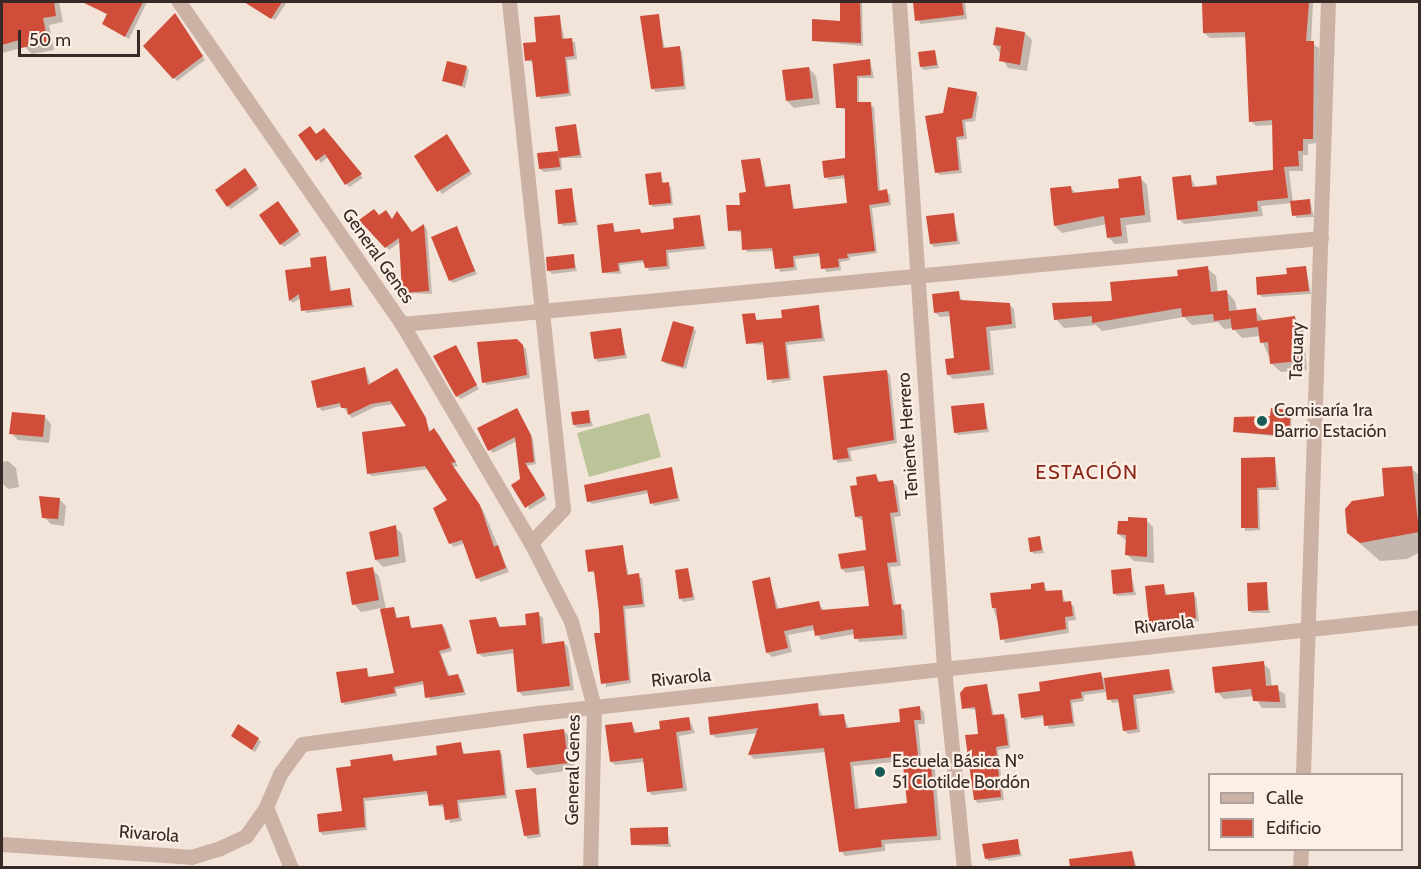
<!DOCTYPE html>
<html>
<head>
<meta charset="utf-8">
<style>
	body { margin:0 }
	#map { position:relative; width:1421px; height:869px; overflow:hidden; background:#f3e4d9; font-family:Cabin,sans-serif }
	div>[style] { position:absolute }
	.green>* { inset:0; background:#bac498 }
	.shadow>* { inset:0; background:#0003 }
	.building>* { inset:0; background:#d04d3a }
	.minor>* { height:15px; margin:-7.5px; padding:0 7.5px; transform-origin:7.5px; border-radius:7.5px; background:#ccb2a4 }
	.dots>* { width:16px; height:16px; translate:-50% -50%; box-sizing:border-box; border:3px solid #fbefe6; border-radius:50% }
	span { translate:-50% -50%; white-space:nowrap; text-align:center; line-height:1.15; -webkit-text-stroke:4.5px #fbefe6; paint-order:stroke }
	.street-label { font-size:18px; color:#372a26 }
	.poi-label { font-size:18px; color:#372a26 }
	.left { translate:0 -50%; text-align:left }
	.neighbourhood-label { font-size:20px; color:#8d2619; letter-spacing:1.5px }
	.frame { position:absolute; inset:0; border:3px solid #372a26; pointer-events:none }
	.legend { position:absolute; left:1208px; top:773px; width:195px; height:78px; box-sizing:border-box; background:#fbefe6; border:2px solid #ada099; margin:0; padding:8px 10px; list-style:none; font-size:18px; color:#372a26 }
	.legend li { display:flex; align-items:center; gap:12px; height:30px }
	.legend b { width:30px; border:2px solid #ada099 }
	.scale { position:absolute; left:18px; top:30px; width:122px; height:27px; box-sizing:border-box; border:3px solid #372a26; border-top:0; padding-left:8px; font-size:18px; line-height:21px; white-space:nowrap; color:#372a26; -webkit-text-stroke:4px #fbefe6; paint-order:stroke }
</style>
</head>
<body>
<div id="map">
	<div class="green">
		<div style="clip-path:polygon(649px 413px,661px 457px,589px 477px,577px 433px)"></div>
	</div>
	<div class="shadow">
		<div style="clip-path:polygon(2px 2px,13px 2px,24px 45px,26px 2px,59px 2px,63px 22px,49px 25px,54px 50px,32px 54px,25px 47px,2px 53px)"></div>
		<div style="clip-path:polygon(97px 2px,147px 2px,129px 39px,104px 24px,108px 15px,95px 7px)"></div>
		<div style="clip-path:polygon(262px 2px,261px 2px,287px 2px,275px 20px,261px 12px)"></div>
		<div style="clip-path:polygon(600px 2px,619px 2px,619px 3px,602px 3px)"></div>
		<div style="clip-path:polygon(841px 2px,862px 2px,863px 46px,813px 41px,842px 22px)"></div>
		<div style="clip-path:polygon(914px 2px,965px 2px,967px 19px,920px 24px)"></div>
		<div style="clip-path:polygon(1204px 2px,1313px 2px,1311px 43px,1319px 48px,1318px 143px,1308px 144px,1308px 155px,1303px 155px,1303px 171px,1289px 171px,1293px 203px,1310px 201px,1314px 217px,1296px 218px,1292px 203px,1261px 206px,1263px 216px,1184px 224px,1179px 219px,1190px 176px,1196px 188px,1275px 171px,1274px 125px,1256px 126px,1251px 121px,1247px 37px,1210px 38px,1204px 33px)"></div>
		<div style="clip-path:polygon(559px 16px,565px 40px,575px 42px,577px 59px,567px 60px,571px 96px,540px 99px,533px 63px,527px 60px)"></div>
		<div style="clip-path:polygon(658px 16px,665px 49px,682px 51px,686px 89px,656px 92px,653px 89px)"></div>
		<div style="clip-path:polygon(177px 18px,205px 60px,177px 81px,145px 46px)"></div>
		<div style="clip-path:polygon(1025px 33px,1032px 40px,1027px 71px,1008px 68px,994px 44px)"></div>
		<div style="clip-path:polygon(935px 51px,939px 68px,924px 70px,921px 67px)"></div>
		<div style="clip-path:polygon(870px 60px,874px 78px,859px 78px,859px 104px,874px 107px,880px 192px,890px 194px,891px 205px,872px 208px,877px 253px,850px 257px,850px 260px,840px 262px,841px 270px,826px 272px,821px 256px,795px 259px,797px 270px,780px 272px,774px 251px,747px 252px,743px 233px,729px 230px,760px 159px,767px 188px,789px 185px,795px 210px,849px 204px,846px 178px,829px 180px,825px 177px,847px 159px,847px 110px,837px 107px,835px 65px)"></div>
		<div style="clip-path:polygon(466px 67px,469px 70px,465px 88px,444px 81px)"></div>
		<div style="clip-path:polygon(809px 68px,816px 76px,820px 104px,794px 108px,787px 101px)"></div>
		<div style="clip-path:polygon(976px 93px,979px 97px,975px 121px,965px 122px,967px 139px,958px 140px,962px 173px,940px 175px,937px 172px,945px 115px)"></div>
		<div style="clip-path:polygon(576px 126px,582px 158px,561px 158px,562px 170px,544px 172px,540px 169px,557px 152px,560px 155px)"></div>
		<div style="clip-path:polygon(327px 133px,363px 178px,349px 187px,328px 157px,321px 163px,300px 135px)"></div>
		<div style="clip-path:polygon(450px 139px,472px 174px,442px 194px,416px 156px)"></div>
		<div style="clip-path:polygon(248px 173px,259px 189px,231px 209px,228px 206px)"></div>
		<div style="clip-path:polygon(661px 174px,664px 184px,671px 187px,673px 205px,653px 207px,650px 204px)"></div>
		<div style="clip-path:polygon(1140px 178px,1147px 185px,1151px 222px,1126px 225px,1128px 243px,1115px 244px,1108px 237px,1107px 224px,1062px 233px,1055px 226px,1071px 188px,1077px 194px,1120px 189px)"></div>
		<div style="clip-path:polygon(571px 189px,578px 225px,563px 226px,560px 223px)"></div>
		<div style="clip-path:polygon(281px 206px,301px 235px,284px 247px,281px 244px)"></div>
		<div style="clip-path:polygon(953px 214px,960px 244px,934px 247px,931px 244px)"></div>
		<div style="clip-path:polygon(700px 216px,706px 249px,668px 253px,670px 269px,649px 271px,645px 262px,620px 265px,621px 274px,603px 273px,613px 225px,616px 233px,640px 231px,643px 234px,676px 231px)"></div>
		<div style="clip-path:polygon(380px 217px,413px 234px,424px 226px,427px 229px,432px 294px,404px 293px,400px 242px,389px 250px,361px 220px)"></div>
		<div style="clip-path:polygon(457px 228px,477px 274px,453px 283px,450px 280px)"></div>
		<div style="clip-path:polygon(573px 256px,577px 271px,552px 274px,549px 271px)"></div>
		<div style="clip-path:polygon(325px 258px,332px 292px,349px 290px,354px 307px,306px 313px,301px 298px,293px 303px,290px 300px,287px 272px,313px 269px)"></div>
		<div style="clip-path:polygon(1207px 268px,1216px 276px,1218px 293px,1227px 292px,1235px 301px,1237px 311px,1255px 310px,1264px 321px,1295px 318px,1303px 327px,1307px 370px,1281px 372px,1272px 364px,1260px 336px,1242px 338px,1233px 328px,1224px 329px,1218px 322px,1192px 325px,1184px 317px,1102px 331px,1096px 325px,1064px 328px,1056px 319px)"></div>
		<div style="clip-path:polygon(1306px 268px,1311px 294px,1262px 297px,1259px 294px)"></div>
		<div style="clip-path:polygon(958px 293px,963px 302px,1009px 305px,1014px 309px,1016px 328px,990px 331px,994px 375px,953px 379px,948px 374px,955px 359px,951px 316px,940px 317px,935px 312px)"></div>
		<div style="clip-path:polygon(818px 307px,825px 341px,787px 345px,791px 380px,772px 383px,765px 345px,747px 343px,754px 314px,758px 322px,784px 319px)"></div>
		<div style="clip-path:polygon(693px 328px,696px 331px,686px 369px,666px 364px,663px 361px)"></div>
		<div style="clip-path:polygon(620px 329px,627px 358px,598px 362px,595px 358px)"></div>
		<div style="clip-path:polygon(516px 340px,526px 349px,530px 378px,487px 385px,484px 382px)"></div>
		<div style="clip-path:polygon(455px 346px,479px 389px,461px 399px,457px 396px)"></div>
		<div style="clip-path:polygon(365px 368px,371px 385px,397px 370px,400px 373px,431px 432px,438px 433px,458px 466px,453px 467px,483px 510px,509px 572px,481px 582px,477px 578px,465px 543px,454px 547px,450px 543px,449px 501px,429px 469px,372px 476px,368px 473px,409px 427px,394px 404px,375px 407px,352px 418px,342px 406px,322px 411px,319px 407px)"></div>
		<div style="clip-path:polygon(886px 371px,890px 375px,897px 443px,850px 451px,852px 461px,838px 463px,835px 459px)"></div>
		<div style="clip-path:polygon(983px 404px,989px 432px,958px 435px,955px 432px)"></div>
		<div style="clip-path:polygon(517px 410px,533px 439px,536px 464px,526px 466px,547px 499px,529px 510px,517px 441px,493px 453px,490px 450px)"></div>
		<div style="clip-path:polygon(588px 411px,593px 426px,578px 428px,574px 425px)"></div>
		<div style="clip-path:polygon(1291px 411px,1292px 438px,1234px 432px,1249px 417px,1272px 418px)"></div>
		<div style="clip-path:polygon(44px 416px,51px 424px,49px 443px,18px 440px,11px 433px)"></div>
		<div style="clip-path:polygon(1275px 459px,1279px 490px,1259px 490px,1260px 530px,1245px 531px,1242px 460px)"></div>
		<div style="clip-path:polygon(8px 461px,16px 468px,19px 487px,8px 489px,2px 483px,2px 462px)"></div>
		<div style="clip-path:polygon(1411px 468px,1420px 476px,1420px 552px,1407px 559px,1380px 561px,1348px 533px)"></div>
		<div style="clip-path:polygon(671px 469px,680px 501px,654px 506px,649px 493px,592px 504px,588px 501px)"></div>
		<div style="clip-path:polygon(876px 476px,881px 483px,893px 482px,897px 486px,901px 516px,894px 517px,901px 566px,890px 567px,896px 606px,904px 610px,907px 639px,859px 642px,855px 634px,821px 640px,815px 630px,788px 635px,792px 652px,772px 657px,768px 653px,769px 579px,779px 610px,818px 602px,824px 611px,870px 607px,866px 570px,846px 573px,842px 569px,868px 551px,864px 521px,856px 517px,859px 486px)"></div>
		<div style="clip-path:polygon(59px 499px,66px 506px,64px 526px,51px 524px,44px 517px)"></div>
		<div style="clip-path:polygon(1146px 520px,1153px 527px,1154px 563px,1134px 561px,1126px 554px,1127px 541px,1118px 534px)"></div>
		<div style="clip-path:polygon(395px 527px,402px 534px,406px 562px,383px 567px,376px 560px)"></div>
		<div style="clip-path:polygon(1040px 538px,1044px 553px,1034px 554px,1031px 551px)"></div>
		<div style="clip-path:polygon(622px 547px,629px 576px,642px 578px,645px 607px,625px 609px,631px 683px,606px 687px,596px 574px,590px 571px)"></div>
		<div style="clip-path:polygon(372px 569px,379px 576px,386px 609px,394px 608px,398px 619px,408px 618px,413px 630px,442px 625px,445px 628px,452px 651px,441px 654px,450px 677px,461px 679px,466px 695px,430px 700px,425px 684px,396px 689px,397px 696px,345px 705px,342px 702px,366px 669px,370px 678px,396px 675px,381px 608px,361px 612px,354px 604px)"></div>
		<div style="clip-path:polygon(688px 570px,695px 600px,683px 602px,680px 598px)"></div>
		<div style="clip-path:polygon(1130px 570px,1136px 595px,1117px 596px,1114px 593px)"></div>
		<div style="clip-path:polygon(1044px 584px,1048px 593px,1061px 591px,1066px 603px,1074px 606px,1076px 620px,1068px 621px,1069px 633px,1005px 643px,993px 608px)"></div>
		<div style="clip-path:polygon(1266px 584px,1270px 613px,1252px 613px,1249px 610px)"></div>
		<div style="clip-path:polygon(1164px 586px,1168px 597px,1193px 594px,1196px 597px,1199px 621px,1153px 627px,1150px 624px)"></div>
		<div style="clip-path:polygon(538px 614px,543px 618px,545px 645px,564px 643px,568px 647px,574px 690px,523px 696px,519px 692px,515px 653px,483px 657px,478px 653px,496px 618px,501px 628px,528px 626px)"></div>
		<div style="clip-path:polygon(1263px 663px,1270px 670px,1272px 687px,1285px 694px,1286px 708px,1262px 708px,1254px 696px,1224px 699px,1217px 692px)"></div>
		<div style="clip-path:polygon(1169px 670px,1175px 693px,1136px 699px,1140px 732px,1128px 734px,1124px 730px,1120px 702px,1112px 703px,1107px 692px,1084px 695px,1084px 701px,1072px 703px,1075px 726px,1049px 729px,1045px 717px,1025px 720px,1022px 717px,1042px 693px,1101px 674px,1104px 679px)"></div>
		<div style="clip-path:polygon(987px 686px,994px 716px,1007px 718px,1010px 748px,998px 750px,1004px 800px,978px 803px,975px 800px,980px 735px,977px 710px,964px 708px)"></div>
		<div style="clip-path:polygon(evenodd,817px 705px,823px 717px,843px 715px,849px 729px,902px 723px,919px 708px,924px 712px,925px 724px,918px 724px,922px 766px,931px 765px,935px 770px,941px 840px,885px 844px,885px 851px,845px 856px,841px 851px,826px 752px,754px 759px,750px 755px,758px 733px,716px 738px,712px 734px,817px 705px,904px 761px,909px 804px,859px 810px,853px 766px,904px 761px)"></div>
		<div style="clip-path:polygon(689px 718px,695px 733px,679px 736px,687px 791px,652px 795px,648px 791px,645px 762px,615px 765px,611px 761px,632px 724px,637px 734px,662px 730px)"></div>
		<div style="clip-path:polygon(564px 731px,571px 738px,575px 770px,536px 775px,529px 768px)"></div>
		<div style="clip-path:polygon(232px 736px,258px 739px,261px 742px,255px 752px)"></div>
		<div style="clip-path:polygon(460px 744px,465px 755px,499px 751px,502px 754px,507px 798px,459px 803px,462px 821px,450px 823px,445px 807px,431px 805px,429px 794px,365px 801px,367px 830px,323px 835px,320px 832px,343px 813px,392px 756px,395px 762px,439px 756px)"></div>
		<div style="clip-path:polygon(535px 789px,541px 837px,528px 839px,525px 835px)"></div>
		<div style="clip-path:polygon(667px 829px,671px 847px,632px 845px)"></div>
		<div style="clip-path:polygon(1017px 841px,1022px 856px,989px 861px,986px 858px)"></div>
		<div style="clip-path:polygon(1132px 852px,1137px 868px,1089px 868px,1088px 858px)"></div>
	</div>
	<div class="building">
		<div style="clip-path:polygon(2px 2px,54px 2px,56px 16px,43px 18px,48px 43px,20px 48px,19px 40px,2px 45px)"></div>
		<div style="clip-path:polygon(82px 2px,143px 2px,125px 37px,102px 24px,107px 14px)"></div>
		<div style="clip-path:polygon(244px 2px,282px 2px,271px 19px)"></div>
		<div style="clip-path:polygon(840px 2px,860px 2px,861px 43px,812px 41px,812px 19px,840px 21px)"></div>
		<div style="clip-path:polygon(913px 2px,962px 2px,964px 15px,915px 21px)"></div>
		<div style="clip-path:polygon(1202px 2px,1309px 2px,1306px 41px,1314px 41px,1313px 139px,1303px 139px,1303px 151px,1298px 151px,1299px 166px,1284px 167px,1288px 198px,1257px 201px,1258px 211px,1177px 220px,1172px 177px,1191px 175px,1192px 187px,1217px 185px,1216px 176px,1273px 170px,1272px 120px,1249px 122px,1245px 32px,1203px 33px)"></div>
		<div style="clip-path:polygon(175px 13px,203px 56px,173px 79px,143px 46px)"></div>
		<div style="clip-path:polygon(659px 14px,663px 48px,680px 46px,684px 86px,651px 89px,640px 16px)"></div>
		<div style="clip-path:polygon(560px 15px,562px 39px,572px 38px,574px 56px,565px 57px,569px 93px,536px 97px,532px 60px,525px 61px,523px 43px,536px 42px,534px 17px)"></div>
		<div style="clip-path:polygon(996px 27px,1025px 32px,1020px 65px,999px 61px,1001px 46px,993px 45px)"></div>
		<div style="clip-path:polygon(935px 50px,937px 65px,920px 67px,918px 52px)"></div>
		<div style="clip-path:polygon(870px 59px,871px 75px,857px 76px,857px 102px,871px 102px,878px 191px,887px 189px,889px 202px,869px 205px,875px 251px,847px 254px,848px 258px,838px 259px,839px 267px,821px 269px,819px 253px,793px 256px,794px 267px,775px 269px,772px 248px,742px 250px,741px 230px,728px 231px,726px 205px,740px 205px,739px 193px,746px 192px,741px 160px,760px 158px,765px 187px,790px 184px,793px 209px,847px 203px,844px 175px,824px 178px,822px 161px,845px 158px,845px 108px,836px 108px,833px 64px)"></div>
		<div style="clip-path:polygon(447px 61px,467px 66px,462px 86px,442px 81px)"></div>
		<div style="clip-path:polygon(809px 67px,813px 98px,786px 101px,782px 70px)"></div>
		<div style="clip-path:polygon(948px 87px,977px 92px,972px 118px,962px 120px,964px 136px,956px 137px,959px 170px,935px 173px,925px 116px,943px 113px)"></div>
		<div style="clip-path:polygon(576px 124px,580px 155px,559px 158px,555px 127px)"></div>
		<div style="clip-path:polygon(310px 126px,316px 134px,324px 128px,362px 174px,345px 185px,325px 154px,316px 161px,298px 135px)"></div>
		<div style="clip-path:polygon(447px 134px,470px 171px,437px 192px,414px 156px)"></div>
		<div style="clip-path:polygon(558px 151px,560px 167px,539px 169px,537px 153px)"></div>
		<div style="clip-path:polygon(245px 168px,257px 185px,227px 207px,215px 190px)"></div>
		<div style="clip-path:polygon(661px 172px,662px 183px,669px 182px,671px 203px,649px 205px,645px 174px)"></div>
		<div style="clip-path:polygon(1141px 176px,1145px 215px,1120px 218px,1122px 236px,1107px 238px,1104px 216px,1054px 226px,1050px 188px,1071px 186px,1072px 193px,1119px 188px,1118px 179px)"></div>
		<div style="clip-path:polygon(572px 188px,576px 222px,558px 224px,555px 190px)"></div>
		<div style="clip-path:polygon(1310px 199px,1311px 214px,1292px 216px,1290px 201px)"></div>
		<div style="clip-path:polygon(278px 201px,299px 231px,280px 245px,259px 215px)"></div>
		<div style="clip-path:polygon(374px 209px,379px 215px,386px 210px,392px 219px,397px 211px,412px 232px,424px 224px,429px 291px,402px 293px,399px 238px,385px 248px,359px 220px)"></div>
		<div style="clip-path:polygon(954px 213px,957px 241px,930px 244px,926px 216px)"></div>
		<div style="clip-path:polygon(700px 215px,704px 246px,666px 250px,667px 266px,645px 268px,643px 260px,618px 263px,619px 271px,602px 273px,597px 225px,613px 223px,614px 232px,640px 229px,641px 233px,674px 229px,673px 218px)"></div>
		<div style="clip-path:polygon(457px 226px,475px 271px,449px 281px,431px 237px)"></div>
		<div style="clip-path:polygon(574px 254px,575px 268px,547px 271px,546px 257px)"></div>
		<div style="clip-path:polygon(326px 256px,330px 291px,350px 288px,352px 305px,301px 311px,299px 294px,289px 301px,285px 270px,311px 267px,310px 258px)"></div>
		<div style="clip-path:polygon(1208px 266px,1211px 292px,1227px 290px,1229px 311px,1256px 308px,1257px 321px,1295px 316px,1299px 361px,1270px 364px,1268px 342px,1260px 343px,1258px 327px,1232px 330px,1230px 315px,1230px 319px,1214px 321px,1213px 314px,1182px 317px,1181px 308px,1092px 323px,1092px 316px,1054px 320px,1052px 303px,1112px 301px,1110px 282px,1178px 276px,1177px 270px)"></div>
		<div style="clip-path:polygon(1306px 266px,1309px 291px,1257px 295px,1256px 277px,1287px 274px,1286px 268px)"></div>
		<div style="clip-path:polygon(959px 291px,960px 300px,1010px 303px,1012px 324px,986px 327px,990px 370px,947px 375px,945px 359px,954px 358px,949px 311px,934px 313px,932px 294px)"></div>
		<div style="clip-path:polygon(819px 305px,822px 338px,785px 342px,789px 378px,767px 380px,763px 342px,746px 344px,742px 314px,755px 313px,756px 320px,782px 318px,781px 310px)"></div>
		<div style="clip-path:polygon(673px 321px,694px 327px,683px 367px,661px 361px)"></div>
		<div style="clip-path:polygon(621px 328px,625px 355px,594px 359px,590px 332px)"></div>
		<div style="clip-path:polygon(517px 339px,523px 345px,527px 375px,482px 383px,477px 342px)"></div>
		<div style="clip-path:polygon(456px 345px,477px 385px,456px 397px,433px 356px)"></div>
		<div style="clip-path:polygon(365px 367px,368px 385px,397px 368px,426px 418px,429px 432px,434px 428px,456px 462px,451px 463px,480px 505px,494px 547px,498px 545px,506px 568px,476px 579px,462px 540px,449px 544px,433px 508px,447px 500px,425px 466px,367px 474px,362px 432px,406px 426px,390px 401px,371px 404px,348px 415px,347px 408px,341px 408px,340px 403px,317px 408px,311px 381px)"></div>
		<div style="clip-path:polygon(887px 370px,894px 440px,847px 448px,849px 458px,833px 460px,823px 376px)"></div>
		<div style="clip-path:polygon(984px 403px,987px 429px,954px 433px,951px 406px)"></div>
		<div style="clip-path:polygon(517px 408px,531px 435px,534px 462px,525px 463px,545px 495px,525px 508px,511px 485px,520px 479px,515px 437px,488px 451px,477px 428px)"></div>
		<div style="clip-path:polygon(1271px 408px,1291px 410px,1289px 436px,1233px 432px,1234px 417px,1270px 416px)"></div>
		<div style="clip-path:polygon(589px 410px,590px 423px,573px 425px,571px 412px)"></div>
		<div style="clip-path:polygon(12px 412px,45px 415px,43px 437px,9px 434px)"></div>
		<div style="clip-path:polygon(1275px 457px,1276px 487px,1257px 488px,1258px 528px,1241px 528px,1241px 458px)"></div>
		<div style="clip-path:polygon(1412px 466px,1419px 532px,1360px 543px,1347px 533px,1345px 509px,1352px 501px,1384px 496px,1382px 468px)"></div>
		<div style="clip-path:polygon(672px 467px,678px 498px,650px 504px,647px 490px,587px 502px,584px 485px)"></div>
		<div style="clip-path:polygon(876px 474px,878px 482px,893px 480px,898px 512px,890px 513px,897px 562px,887px 563px,893px 605px,901px 604px,903px 635px,854px 639px,853px 629px,815px 636px,813px 625px,784px 631px,788px 648px,766px 653px,752px 581px,770px 577px,776px 609px,819px 601px,821px 610px,869px 606px,864px 566px,841px 569px,838px 554px,866px 550px,862px 516px,855px 517px,850px 486px,857px 485px,856px 477px)"></div>
		<div style="clip-path:polygon(39px 496px,60px 498px,58px 519px,42px 518px)"></div>
		<div style="clip-path:polygon(1128px 517px,1147px 518px,1147px 557px,1125px 555px,1126px 535px,1117px 534px,1118px 521px,1128px 521px)"></div>
		<div style="clip-path:polygon(396px 525px,399px 556px,375px 560px,369px 532px)"></div>
		<div style="clip-path:polygon(1040px 536px,1042px 550px,1030px 552px,1028px 538px)"></div>
		<div style="clip-path:polygon(623px 545px,627px 575px,639px 573px,643px 604px,623px 606px,629px 680px,601px 684px,594px 633px,600px 633px,599px 612px,594px 571px,588px 572px,585px 550px)"></div>
		<div style="clip-path:polygon(373px 567px,379px 600px,352px 605px,346px 572px)"></div>
		<div style="clip-path:polygon(688px 568px,693px 597px,679px 599px,675px 570px)"></div>
		<div style="clip-path:polygon(1131px 568px,1133px 592px,1113px 594px,1111px 570px)"></div>
		<div style="clip-path:polygon(1044px 582px,1045px 591px,1062px 590px,1063px 602px,1071px 601px,1073px 616px,1065px 617px,1066px 629px,1000px 640px,996px 608px,992px 608px,990px 593px,1031px 589px,1031px 584px)"></div>
		<div style="clip-path:polygon(1267px 582px,1268px 610px,1248px 611px,1247px 583px)"></div>
		<div style="clip-path:polygon(1164px 584px,1165px 595px,1194px 592px,1196px 618px,1149px 625px,1145px 586px)"></div>
		<div style="clip-path:polygon(394px 607px,396px 618px,409px 616px,411px 628px,442px 624px,450px 648px,439px 651px,448px 676px,458px 674px,464px 692px,425px 698px,423px 681px,394px 687px,395px 693px,341px 703px,336px 672px,367px 668px,368px 677px,394px 673px,380px 609px)"></div>
		<div style="clip-path:polygon(539px 612px,542px 644px,564px 641px,570px 686px,517px 692px,513px 649px,477px 654px,469px 620px,496px 617px,499px 627px,526px 625px,525px 614px)"></div>
		<div style="clip-path:polygon(1264px 661px,1266px 686px,1278px 685px,1280px 702px,1253px 701px,1251px 689px,1215px 693px,1212px 667px)"></div>
		<div style="clip-path:polygon(1169px 669px,1172px 690px,1133px 695px,1137px 729px,1123px 731px,1118px 699px,1107px 700px,1104px 678px)"></div>
		<div style="clip-path:polygon(1101px 672px,1104px 689px,1081px 692px,1082px 698px,1070px 700px,1073px 723px,1044px 726px,1043px 715px,1021px 718px,1018px 694px,1040px 691px,1039px 682px)"></div>
		<div style="clip-path:polygon(987px 684px,992px 715px,1004px 714px,1008px 745px,996px 747px,1001px 797px,974px 800px,965px 735px,978px 734px,975px 707px,962px 709px,960px 693px,965px 687px)"></div>
		<div style="clip-path:polygon(evenodd,818px 703px,819px 716px,844px 714px,846px 728px,900px 722px,899px 709px,920px 706px,921px 720px,914px 720px,919px 765px,931px 764px,937px 836px,881px 840px,882px 847px,839px 852px,824px 748px,748px 755px,758px 728px,710px 735px,708px 717px,818px 703px,902px 756px,907px 803px,855px 809px,850px 762px,902px 756px)"></div>
		<div style="clip-path:polygon(689px 717px,691px 730px,676px 732px,683px 788px,647px 792px,643px 758px,610px 762px,605px 725px,632px 722px,634px 733px,660px 729px,659px 721px)"></div>
		<div style="clip-path:polygon(238px 724px,259px 738px,252px 750px,231px 736px)"></div>
		<div style="clip-path:polygon(564px 729px,568px 763px,527px 768px,523px 734px)"></div>
		<div style="clip-path:polygon(461px 742px,463px 754px,500px 750px,505px 795px,457px 800px,459px 818px,445px 820px,443px 804px,429px 806px,427px 791px,363px 798px,365px 827px,319px 832px,317px 814px,342px 811px,336px 768px,351px 766px,350px 760px,392px 754px,393px 761px,437px 755px,436px 746px)"></div>
		<div style="clip-path:polygon(536px 788px,539px 834px,524px 836px,515px 790px)"></div>
		<div style="clip-path:polygon(668px 827px,668px 844px,631px 845px,630px 828px)"></div>
		<div style="clip-path:polygon(1018px 839px,1020px 854px,985px 859px,982px 844px)"></div>
		<div style="clip-path:polygon(1132px 851px,1135px 867px,1070px 867px,1069px 859px)"></div>
	</div>
	<div class="minor">
		<div style="left:179px;top:2px;width:392px;rotate:55.3deg"></div>
		<div style="left:402px;top:324px;width:254px;rotate:59.5deg"></div>
		<div style="left:531px;top:543px;width:88px;rotate:62.9deg"></div>
		<div style="left:571px;top:621px;width:89px;rotate:75deg"></div>
		<div style="left:594px;top:707px;width:161px;rotate:91.4deg"></div>
		<div style="left:509px;top:2px;width:510px;rotate:83.92deg"></div>
		<div style="left:563px;top:509px;width:47px;rotate:133.3deg"></div>
		<div style="left:899px;top:2px;width:668px;rotate:86.13deg"></div>
		<div style="left:944px;top:668px;width:201px;rotate:84.3deg"></div>
		<div style="left:402px;top:324px;width:923px;rotate:-5.35deg"></div>
		<div style="left:1303px;top:774px;width:772px;rotate:-88.15deg"></div>
		<div style="left:266px;top:807px;width:66px;rotate:67.7deg"></div>
		<div style="left:2px;top:844px;width:189px;rotate:3.9deg"></div>
		<div style="left:191px;top:857px;width:30px;rotate:-17deg"></div>
		<div style="left:220px;top:848px;width:29px;rotate:-25deg"></div>
		<div style="left:246px;top:836px;width:35px;rotate:-55deg"></div>
		<div style="left:266px;top:807px;width:36px;rotate:-67deg"></div>
		<div style="left:280px;top:774px;width:37px;rotate:-54deg"></div>
		<div style="left:302px;top:744px;width:238px;rotate:-7.5deg"></div>
		<div style="left:538px;top:713px;width:887px;rotate:-6.21deg"></div>
		<div style="left:1300px;top:868px;width:18px;rotate:-87deg"></div>
	</div>
	<div class="dots">
		<div style="left:1262px;top:421px;background:#185c58"></div>
		<div style="left:880px;top:772px;background:#185c58"></div>
	</div>
	<div class="street-label">
		<span style="left:378px;top:256px;rotate:55deg">General Genes</span>
		<span style="left:1297px;top:351px;rotate:-88deg">Tacuary</span>
		<span style="left:908px;top:436px;rotate:-94deg">Teniente Herrero</span>
		<span style="left:1164px;top:625px;rotate:-6deg">Rivarola</span>
		<span style="left:681px;top:678px;rotate:-6deg">Rivarola</span>
		<span style="left:573px;top:770px;rotate:-89deg">General Genes</span>
		<span style="left:149px;top:834px;rotate:4deg">Rivarola</span>
	</div>
	<div class="poi-label">
		<span class="left" style="left:1274px;top:421px">Comisaría 1ra<br>Barrio Estación</span>
		<span class="left" style="left:892px;top:772px">Escuela Básica Nº<br>51 Clotilde Bordón</span>
	</div>
	<div class="neighbourhood-label">
		<span style="left:1087px;top:472px">ESTACIÓN</span>
	</div>
	<div class="frame"></div>
	<ul class="legend">
	<li><b style="height:8px;background:#ccb2a4"></b>Calle</li>
	<li><b style="height:16px;background:#d04d3a"></b>Edificio</li>
	</ul>
	<div class="scale">50 m</div>
</div>
</body>
</html>
